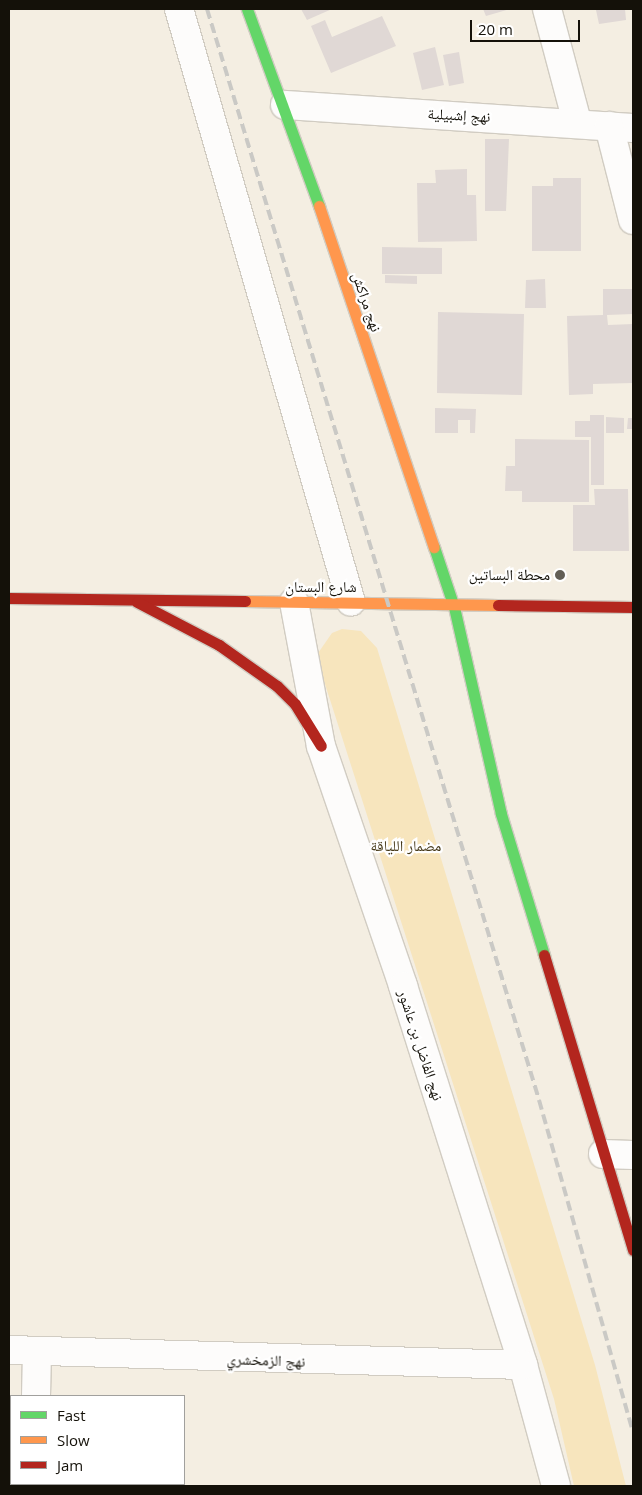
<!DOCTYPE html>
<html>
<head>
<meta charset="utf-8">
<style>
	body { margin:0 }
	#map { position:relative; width:642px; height:1495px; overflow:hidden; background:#f4eee2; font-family:"Open Sans","Noto Naskh Arabic",sans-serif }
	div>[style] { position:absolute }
	.green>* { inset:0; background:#f7e5bd }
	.building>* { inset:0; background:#e0d8d5 }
	.roads { filter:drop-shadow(1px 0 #d1ccc2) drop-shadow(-1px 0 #d1ccc2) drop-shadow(0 1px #d1ccc2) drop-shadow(0 -1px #d1ccc2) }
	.street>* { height:28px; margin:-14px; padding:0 14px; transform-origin:14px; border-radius:14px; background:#fdfcfb }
	.fast>* { height:11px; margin:-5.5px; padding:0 5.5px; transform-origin:5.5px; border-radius:5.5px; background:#63d668 }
	.slow>* { height:11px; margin:-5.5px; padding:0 5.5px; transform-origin:5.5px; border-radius:5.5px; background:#ff974d }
	.jam>* { height:11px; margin:-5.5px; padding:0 5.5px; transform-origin:5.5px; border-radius:5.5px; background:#b3261e }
	.rail>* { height:4px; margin-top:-2px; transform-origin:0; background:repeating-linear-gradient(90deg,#cac9c5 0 10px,transparent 0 15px) }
	.dots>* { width:14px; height:14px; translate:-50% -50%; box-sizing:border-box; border:2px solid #fff; border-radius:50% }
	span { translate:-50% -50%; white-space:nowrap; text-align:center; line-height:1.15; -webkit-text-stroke:4.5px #fff; paint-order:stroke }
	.street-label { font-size:15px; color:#141109 }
	.poi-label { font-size:15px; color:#141109 }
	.right { translate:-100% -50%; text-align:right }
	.park-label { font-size:15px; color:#453817 }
	.frame { position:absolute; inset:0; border:10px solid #141109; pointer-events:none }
	.legend { position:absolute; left:10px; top:1395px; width:175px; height:90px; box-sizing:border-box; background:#fff; border:1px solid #a1a09d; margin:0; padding:6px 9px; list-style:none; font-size:15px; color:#141109 }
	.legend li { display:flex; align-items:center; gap:10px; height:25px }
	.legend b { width:25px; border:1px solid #a1a09d }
	.scale { position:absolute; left:470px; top:20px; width:110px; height:22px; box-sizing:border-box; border:2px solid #141109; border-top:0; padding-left:6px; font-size:15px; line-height:18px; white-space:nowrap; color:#141109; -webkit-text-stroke:4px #fff; paint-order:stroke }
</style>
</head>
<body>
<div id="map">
	<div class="green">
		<div style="clip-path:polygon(342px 629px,361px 631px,377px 648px,595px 1365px,626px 1486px,574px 1486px,554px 1399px,316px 656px,332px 633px)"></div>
	</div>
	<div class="building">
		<div style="clip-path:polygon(301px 9px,332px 9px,307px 20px)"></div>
		<div style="clip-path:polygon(483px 9px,510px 9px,486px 16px)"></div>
		<div style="clip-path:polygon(625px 9px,626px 20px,599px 24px,596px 10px)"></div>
		<div style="clip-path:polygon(382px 16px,396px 46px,331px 73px,311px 26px,325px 20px,332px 37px)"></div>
		<div style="clip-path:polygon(435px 47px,444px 85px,422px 90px,413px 53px)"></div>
		<div style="clip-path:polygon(459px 52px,464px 83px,449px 86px,443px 55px)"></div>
		<div style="clip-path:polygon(485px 139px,509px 139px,506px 211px,485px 211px)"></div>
		<div style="clip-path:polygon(467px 169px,467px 195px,476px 195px,477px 241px,418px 242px,417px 183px,436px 183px,435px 170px)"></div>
		<div style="clip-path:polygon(553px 178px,581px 178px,581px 251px,532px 251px,532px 186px,553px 186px)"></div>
		<div style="clip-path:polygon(382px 247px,442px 248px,442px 274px,382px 274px)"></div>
		<div style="clip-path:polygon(385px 275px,417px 276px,417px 284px,385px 283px)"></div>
		<div style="clip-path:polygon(545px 279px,546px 308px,525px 308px,526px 280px)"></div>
		<div style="clip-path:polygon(603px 289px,633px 289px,633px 314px,607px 315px,608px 325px,633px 324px,633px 383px,593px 384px,593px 394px,569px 395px,567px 316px,603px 315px)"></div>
		<div style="clip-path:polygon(438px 312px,524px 314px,522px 395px,437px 393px)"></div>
		<div style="clip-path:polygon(435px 408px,476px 409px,475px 433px,470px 433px,470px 420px,458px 420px,458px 433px,435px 433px)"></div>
		<div style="clip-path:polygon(590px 415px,604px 415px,604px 485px,591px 485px,591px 437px,575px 437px,575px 421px,590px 421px)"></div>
		<div style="clip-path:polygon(606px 417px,624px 418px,624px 433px,606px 433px)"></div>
		<div style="clip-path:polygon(628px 418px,633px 418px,633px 429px,627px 429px)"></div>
		<div style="clip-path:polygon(515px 439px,589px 440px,589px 502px,522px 502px,522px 491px,505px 491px,506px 466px,515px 466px)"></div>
		<div style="clip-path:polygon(594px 489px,628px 489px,629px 551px,573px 551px,573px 505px,595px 505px)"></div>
	</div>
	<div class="roads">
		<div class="street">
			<div style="left:179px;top:9px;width:617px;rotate:73.83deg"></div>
			<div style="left:547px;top:9px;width:117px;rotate:75.1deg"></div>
			<div style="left:285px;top:105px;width:349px;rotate:3.8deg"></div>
			<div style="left:609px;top:126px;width:97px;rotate:75.7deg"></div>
			<div style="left:294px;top:602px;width:147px;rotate:79.4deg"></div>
			<div style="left:321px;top:746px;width:254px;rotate:71.1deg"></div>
			<div style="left:403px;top:986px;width:398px;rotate:72.4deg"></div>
			<div style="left:523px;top:1365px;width:125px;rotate:74.7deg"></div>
			<div style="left:603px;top:1154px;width:30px;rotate:2deg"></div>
			<div style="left:9px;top:1350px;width:514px;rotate:1.67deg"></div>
			<div style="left:36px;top:1396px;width:44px;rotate:-88.7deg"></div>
			<div style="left:33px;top:1486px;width:2px;rotate:-90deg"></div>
		</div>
		<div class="fast">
			<div style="left:247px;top:9px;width:210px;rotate:69.9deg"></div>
			<div style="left:434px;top:547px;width:63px;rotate:71.6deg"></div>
			<div style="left:454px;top:607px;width:212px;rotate:77.2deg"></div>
			<div style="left:501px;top:814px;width:147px;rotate:73deg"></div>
		</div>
		<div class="slow">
			<div style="left:319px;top:206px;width:360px;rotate:71.4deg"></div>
			<div style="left:245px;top:601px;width:253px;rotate:0.9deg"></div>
		</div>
		<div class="jam">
			<div style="left:9px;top:598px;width:236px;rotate:0.7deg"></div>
			<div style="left:137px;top:602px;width:93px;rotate:27.7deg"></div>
			<div style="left:219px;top:645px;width:71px;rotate:35.3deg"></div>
			<div style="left:277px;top:686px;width:25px;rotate:45deg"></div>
			<div style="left:295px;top:704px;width:49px;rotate:58.2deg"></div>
			<div style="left:498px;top:605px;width:135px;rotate:0.8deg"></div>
			<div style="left:544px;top:955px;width:308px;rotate:73.2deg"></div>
		</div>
	</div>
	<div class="rail">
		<div style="left:207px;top:9px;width:1140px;rotate:73.07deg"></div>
		<div style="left:539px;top:1100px;width:345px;rotate:74.2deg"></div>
	</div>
	<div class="dots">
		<div style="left:560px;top:575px;background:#625e55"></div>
	</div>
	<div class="street-label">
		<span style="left:459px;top:115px;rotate:3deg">نهج إشبيلية</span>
		<span style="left:367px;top:302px;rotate:71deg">نهج مراكش</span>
		<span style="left:321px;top:587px">شارع البستان</span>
		<span style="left:421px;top:1045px;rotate:72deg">نهج الفاضل بن عاشور</span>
		<span style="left:266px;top:1360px;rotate:2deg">نهج الزمخشري</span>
	</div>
	<div class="poi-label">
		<span class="right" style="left:550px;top:575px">محطة البساتين</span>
	</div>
	<div class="park-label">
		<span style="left:406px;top:846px">مضمار اللياقة</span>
	</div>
	<div class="frame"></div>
	<ul class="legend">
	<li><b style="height:6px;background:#63d668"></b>Fast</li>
	<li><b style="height:6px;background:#ff974d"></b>Slow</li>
	<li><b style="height:6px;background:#b3261e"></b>Jam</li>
	</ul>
	<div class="scale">20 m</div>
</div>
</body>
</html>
